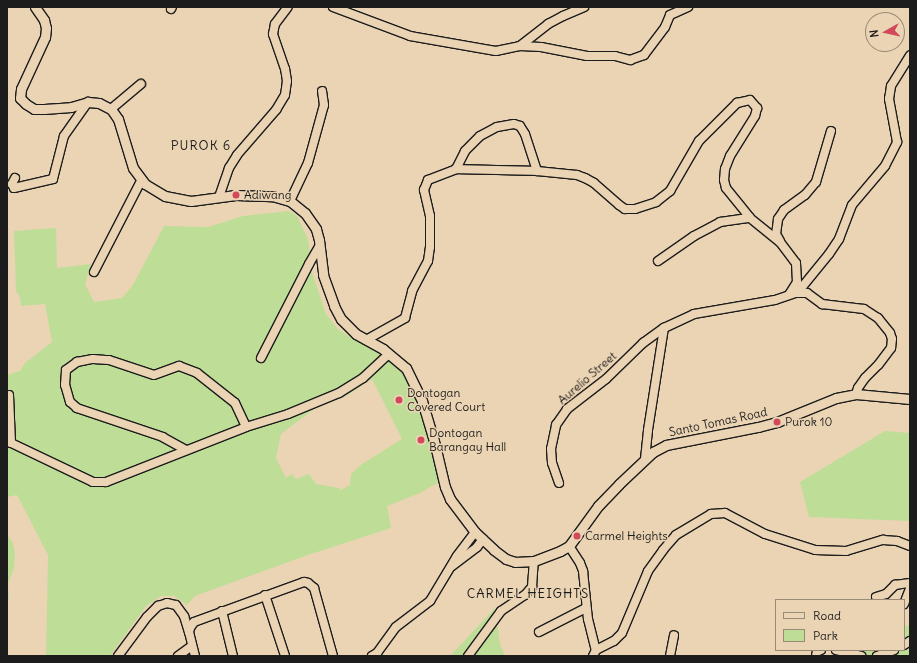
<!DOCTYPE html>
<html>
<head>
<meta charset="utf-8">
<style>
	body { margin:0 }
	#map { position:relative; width:917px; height:663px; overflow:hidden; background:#ebd4b4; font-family:Delius,sans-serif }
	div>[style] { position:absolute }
	.green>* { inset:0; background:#bede97 }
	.roads { filter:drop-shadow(1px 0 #1c1c1c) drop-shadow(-1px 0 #1c1c1c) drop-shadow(0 1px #1c1c1c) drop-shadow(0 -1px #1c1c1c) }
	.minor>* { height:8px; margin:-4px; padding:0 4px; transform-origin:4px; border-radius:4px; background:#ebd4b4 }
	.tertiary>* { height:9px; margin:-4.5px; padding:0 4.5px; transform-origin:4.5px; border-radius:4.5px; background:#ebd4b4 }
	.dots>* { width:11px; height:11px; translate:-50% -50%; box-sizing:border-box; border:2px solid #ebd4b4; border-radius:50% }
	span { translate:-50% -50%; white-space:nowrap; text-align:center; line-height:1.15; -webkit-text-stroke:3px #ebd4b4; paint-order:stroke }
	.poi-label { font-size:12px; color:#1c1c1c }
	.left { translate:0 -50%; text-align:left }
	.street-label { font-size:12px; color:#1c1c1c }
	.neighbourhood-label { font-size:13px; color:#1c1c1c; letter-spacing:1px }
	.frame { position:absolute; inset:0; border:8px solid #1c1c1c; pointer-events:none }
	.legend { position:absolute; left:775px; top:599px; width:130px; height:52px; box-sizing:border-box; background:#ebd4b4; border:1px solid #988a77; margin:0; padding:5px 7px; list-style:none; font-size:12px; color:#1c1c1c }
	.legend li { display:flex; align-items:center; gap:8px; height:20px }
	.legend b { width:20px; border:1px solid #988a77 }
	.north { position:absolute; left:865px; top:12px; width:40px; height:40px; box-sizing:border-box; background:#ebd4b4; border:1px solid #988a77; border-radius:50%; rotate:262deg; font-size:11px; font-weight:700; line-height:16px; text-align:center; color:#1c1c1c }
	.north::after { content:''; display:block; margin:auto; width:14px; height:18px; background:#d1495b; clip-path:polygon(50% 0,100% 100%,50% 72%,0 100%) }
</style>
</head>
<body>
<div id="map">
	<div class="green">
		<div style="clip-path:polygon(evenodd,289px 211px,297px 216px,308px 239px,312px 272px,326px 314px,338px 329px,353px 339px,383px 354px,401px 369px,408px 381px,418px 401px,436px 463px,439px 482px,420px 493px,387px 506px,391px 528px,305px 556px,195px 596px,187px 605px,174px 596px,161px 596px,146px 606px,110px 656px,46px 656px,48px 555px,17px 495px,7px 497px,7px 375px,20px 371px,25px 363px,52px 342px,45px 304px,21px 306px,20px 297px,16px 291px,14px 231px,56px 228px,57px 268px,91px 264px,85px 284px,94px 302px,122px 298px,133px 285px,164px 226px,208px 227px,243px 216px,289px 211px,372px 379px,402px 439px,362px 464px,351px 474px,350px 485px,341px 490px,339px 488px,316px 484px,309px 474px,296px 479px,292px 474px,286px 478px,276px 458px,281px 434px,314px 409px,346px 396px,372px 379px)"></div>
		<div style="clip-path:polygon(885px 431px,910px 433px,910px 521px,809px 517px,800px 482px)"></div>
		<div style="clip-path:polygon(7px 534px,13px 543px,15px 555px,14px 568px,8px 584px,9px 601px,7px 601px)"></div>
		<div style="clip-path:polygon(495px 608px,500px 644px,505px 656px,450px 656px)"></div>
		<div style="clip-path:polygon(910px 625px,910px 656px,836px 656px,830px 650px,904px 650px,904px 626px)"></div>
	</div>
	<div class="roads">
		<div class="minor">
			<div style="left:333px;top:7px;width:82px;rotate:20.6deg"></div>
			<div style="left:410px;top:36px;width:87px;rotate:9.9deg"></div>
			<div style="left:496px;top:51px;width:25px;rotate:-12deg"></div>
			<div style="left:520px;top:46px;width:36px;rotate:-38deg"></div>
			<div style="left:548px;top:24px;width:17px;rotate:-28deg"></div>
			<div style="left:563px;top:16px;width:23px;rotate:-23deg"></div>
			<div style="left:171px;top:9px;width:2px;rotate:-63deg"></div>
			<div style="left:520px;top:46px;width:21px;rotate:3deg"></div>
			<div style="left:541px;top:47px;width:47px;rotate:11.1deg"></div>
			<div style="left:587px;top:56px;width:28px"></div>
			<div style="left:615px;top:56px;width:16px;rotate:15deg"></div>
			<div style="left:630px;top:60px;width:15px;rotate:-20deg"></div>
			<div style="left:644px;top:55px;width:35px;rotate:-53deg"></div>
			<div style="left:665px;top:27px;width:13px;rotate:-67deg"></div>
			<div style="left:670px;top:15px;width:20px;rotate:-24deg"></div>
			<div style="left:111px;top:109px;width:39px;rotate:-40deg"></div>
			<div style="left:456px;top:169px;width:20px;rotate:-63deg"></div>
			<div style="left:465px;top:151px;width:21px;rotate:-45deg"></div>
			<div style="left:480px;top:136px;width:19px;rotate:-28deg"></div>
			<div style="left:497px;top:127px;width:17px;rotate:-10deg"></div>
			<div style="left:514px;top:124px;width:6px;rotate:18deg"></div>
			<div style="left:520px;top:126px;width:9px;rotate:58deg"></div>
			<div style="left:525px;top:134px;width:39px;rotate:72deg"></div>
			<div style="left:537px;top:171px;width:40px;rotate:5.7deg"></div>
			<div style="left:577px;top:175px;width:9px;rotate:21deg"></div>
			<div style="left:585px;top:178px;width:10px;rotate:29deg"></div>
			<div style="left:594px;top:183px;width:33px;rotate:41deg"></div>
			<div style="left:619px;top:205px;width:7px;rotate:34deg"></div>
			<div style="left:625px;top:209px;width:10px"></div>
			<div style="left:635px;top:209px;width:22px;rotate:-18deg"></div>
			<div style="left:656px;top:202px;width:18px;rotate:-38deg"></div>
			<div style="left:670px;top:191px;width:58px;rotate:-59.9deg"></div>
			<div style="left:699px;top:141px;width:54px;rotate:-45deg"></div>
			<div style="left:737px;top:103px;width:13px;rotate:-13deg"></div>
			<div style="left:750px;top:100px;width:11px;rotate:49deg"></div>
			<div style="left:757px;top:108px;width:8px;rotate:104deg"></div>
			<div style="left:755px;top:116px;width:47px;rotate:122deg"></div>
			<div style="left:730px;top:156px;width:14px;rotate:111deg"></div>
			<div style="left:725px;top:169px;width:11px;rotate:95deg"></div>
			<div style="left:724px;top:180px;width:8px;rotate:76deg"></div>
			<div style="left:726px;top:188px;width:38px;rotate:51deg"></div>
			<div style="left:750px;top:218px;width:38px;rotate:39deg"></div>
			<div style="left:780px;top:242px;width:26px;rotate:53deg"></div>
			<div style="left:796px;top:263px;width:19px;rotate:87deg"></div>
			<div style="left:797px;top:282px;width:15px;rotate:122deg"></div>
			<div style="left:15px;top:178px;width:7px;rotate:117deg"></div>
			<div style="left:12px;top:184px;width:4px;rotate:63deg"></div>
			<div style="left:14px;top:188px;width:40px;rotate:-13deg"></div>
			<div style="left:53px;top:179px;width:44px;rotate:-75.7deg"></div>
			<div style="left:64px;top:136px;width:42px;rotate:-54.8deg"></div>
			<div style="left:219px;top:197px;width:31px;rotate:-71deg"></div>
			<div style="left:229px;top:168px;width:15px;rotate:-58deg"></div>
			<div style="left:237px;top:155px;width:60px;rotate:-49.1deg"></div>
			<div style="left:276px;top:110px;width:17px;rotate:-59deg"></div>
			<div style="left:285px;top:95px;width:14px;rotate:-82deg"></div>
			<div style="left:287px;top:81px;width:12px;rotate:-99deg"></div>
			<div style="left:285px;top:69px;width:37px;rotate:-109deg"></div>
			<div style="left:273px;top:34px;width:10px;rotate:-79deg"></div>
			<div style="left:275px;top:24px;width:21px;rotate:-53deg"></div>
			<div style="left:290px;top:201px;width:42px;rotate:-64.7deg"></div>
			<div style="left:308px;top:163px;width:60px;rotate:-74.6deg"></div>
			<div style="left:324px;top:105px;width:14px;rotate:-98deg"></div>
			<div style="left:780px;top:241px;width:8px;rotate:-120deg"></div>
			<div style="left:776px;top:234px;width:15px;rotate:-82deg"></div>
			<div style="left:778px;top:219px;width:11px;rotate:-56deg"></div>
			<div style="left:784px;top:210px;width:26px;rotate:-36deg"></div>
			<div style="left:805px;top:195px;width:17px;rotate:-50deg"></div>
			<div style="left:816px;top:182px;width:53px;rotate:-73.6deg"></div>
			<div style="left:658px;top:261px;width:44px;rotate:-34.8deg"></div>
			<div style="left:694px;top:236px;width:30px;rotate:-28deg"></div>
			<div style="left:720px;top:222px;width:30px;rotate:-8deg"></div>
			<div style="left:94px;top:272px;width:102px;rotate:-62.7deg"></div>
			<div style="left:797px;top:293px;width:10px"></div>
			<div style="left:807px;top:293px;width:19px;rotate:36deg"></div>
			<div style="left:822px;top:304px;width:42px;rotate:6.8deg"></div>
			<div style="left:864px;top:309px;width:17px;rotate:33deg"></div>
			<div style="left:878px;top:318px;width:19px;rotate:51deg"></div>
			<div style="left:890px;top:333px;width:6px;rotate:72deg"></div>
			<div style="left:892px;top:339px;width:9px;rotate:96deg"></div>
			<div style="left:891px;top:348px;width:21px;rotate:127deg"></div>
			<div style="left:878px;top:365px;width:18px;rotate:135deg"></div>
			<div style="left:865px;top:378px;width:12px;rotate:125deg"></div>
			<div style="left:858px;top:388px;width:6px;rotate:108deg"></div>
			<div style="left:366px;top:340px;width:45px;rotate:-29.4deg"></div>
			<div style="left:405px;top:318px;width:28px;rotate:-75deg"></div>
			<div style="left:412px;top:291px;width:34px;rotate:-62deg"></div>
			<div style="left:428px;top:261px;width:14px;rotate:-82deg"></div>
			<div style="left:430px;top:247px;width:31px;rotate:-90deg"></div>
			<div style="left:430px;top:216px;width:27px;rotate:-103deg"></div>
			<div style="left:424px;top:190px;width:11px;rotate:-68deg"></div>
			<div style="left:428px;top:180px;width:30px;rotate:-21deg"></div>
			<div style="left:456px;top:169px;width:81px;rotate:1.4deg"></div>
			<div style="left:261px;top:358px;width:106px;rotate:-62.9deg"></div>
			<div style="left:309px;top:264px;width:22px;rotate:-60deg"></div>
			<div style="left:9px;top:395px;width:48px;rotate:87.6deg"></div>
			<div style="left:7px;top:441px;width:95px;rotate:25.5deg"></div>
			<div style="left:93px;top:482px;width:13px"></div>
			<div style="left:106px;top:482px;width:150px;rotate:-21.4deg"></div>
			<div style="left:246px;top:427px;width:44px;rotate:-17.2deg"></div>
			<div style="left:288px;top:414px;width:55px;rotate:-22.4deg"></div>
			<div style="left:339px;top:393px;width:28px;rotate:-32deg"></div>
			<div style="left:363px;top:378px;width:35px;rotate:-43deg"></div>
			<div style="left:186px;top:450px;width:26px;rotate:-151deg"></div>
			<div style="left:163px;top:437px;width:91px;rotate:-161.4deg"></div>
			<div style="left:77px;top:408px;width:9px;rotate:-139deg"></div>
			<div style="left:70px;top:402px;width:18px;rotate:-106deg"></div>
			<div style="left:65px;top:385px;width:15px;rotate:-86deg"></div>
			<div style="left:66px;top:370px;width:14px;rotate:-36deg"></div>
			<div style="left:77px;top:362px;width:16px;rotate:-11deg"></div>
			<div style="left:93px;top:359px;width:16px;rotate:4deg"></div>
			<div style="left:109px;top:360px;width:47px;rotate:18.4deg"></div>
			<div style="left:154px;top:375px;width:27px;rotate:-20deg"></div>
			<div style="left:179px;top:366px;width:19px;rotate:21deg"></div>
			<div style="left:197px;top:373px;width:48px;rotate:38.3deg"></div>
			<div style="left:235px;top:403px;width:26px;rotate:65deg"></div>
			<div style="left:645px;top:459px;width:29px;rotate:-84deg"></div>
			<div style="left:648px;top:430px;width:103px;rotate:-81.1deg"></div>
			<div style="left:664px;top:328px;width:33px;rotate:-25deg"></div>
			<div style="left:694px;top:314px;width:82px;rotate:-9.8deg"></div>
			<div style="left:775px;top:300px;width:24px;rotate:-19deg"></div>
			<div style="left:798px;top:292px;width:49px;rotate:-50.8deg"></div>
			<div style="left:829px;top:254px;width:18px;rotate:-56deg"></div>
			<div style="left:839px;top:239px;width:36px;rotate:-69deg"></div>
			<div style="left:852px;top:205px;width:51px;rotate:-49.8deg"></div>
			<div style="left:885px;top:166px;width:27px;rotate:-63deg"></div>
			<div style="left:897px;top:142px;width:44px;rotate:-100.5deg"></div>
			<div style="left:889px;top:99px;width:13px;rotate:-81deg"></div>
			<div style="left:891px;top:86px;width:36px;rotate:-58deg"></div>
			<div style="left:559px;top:483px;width:21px;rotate:-109deg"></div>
			<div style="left:552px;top:463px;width:14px;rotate:-94deg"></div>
			<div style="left:551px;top:449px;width:25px;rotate:-78deg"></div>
			<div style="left:556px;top:425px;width:19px;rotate:-55deg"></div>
			<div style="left:567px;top:409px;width:49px;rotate:-37.6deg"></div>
			<div style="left:606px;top:379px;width:52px;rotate:-44.2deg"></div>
			<div style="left:643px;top:343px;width:26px;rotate:-36deg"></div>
			<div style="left:569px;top:546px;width:20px;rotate:57deg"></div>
			<div style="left:580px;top:563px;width:9px;rotate:69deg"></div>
			<div style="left:583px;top:571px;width:48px;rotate:84.1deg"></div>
			<div style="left:588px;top:619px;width:32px;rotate:76deg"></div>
			<div style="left:596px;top:650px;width:7px;rotate:117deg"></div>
			<div style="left:452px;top:566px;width:31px;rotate:-37deg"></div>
			<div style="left:477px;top:547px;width:10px;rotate:-53deg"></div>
			<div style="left:265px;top:595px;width:64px;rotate:71.8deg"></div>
			<div style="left:876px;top:597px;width:10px;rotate:-17deg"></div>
			<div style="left:886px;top:594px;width:13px;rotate:-45deg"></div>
			<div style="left:895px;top:585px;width:15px;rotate:-8deg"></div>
			<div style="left:904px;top:604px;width:17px;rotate:-69deg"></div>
			<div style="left:222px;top:611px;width:46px;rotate:76.3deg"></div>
			<div style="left:539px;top:632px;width:53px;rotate:-27.1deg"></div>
			<div style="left:904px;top:645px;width:7px;rotate:-34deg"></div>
			<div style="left:596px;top:650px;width:20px;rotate:-27deg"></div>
			<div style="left:614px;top:641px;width:11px;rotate:-45deg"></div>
			<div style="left:622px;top:633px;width:67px;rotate:-67.2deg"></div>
			<div style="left:648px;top:571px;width:26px;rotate:-54deg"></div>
			<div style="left:663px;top:550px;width:20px;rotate:-49deg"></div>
			<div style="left:676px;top:535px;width:41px;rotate:-31deg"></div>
			<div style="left:711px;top:514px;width:14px;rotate:-4deg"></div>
			<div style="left:725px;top:513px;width:45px;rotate:27.7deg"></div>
			<div style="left:765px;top:534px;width:52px;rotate:17.7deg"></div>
			<div style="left:815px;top:550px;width:31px;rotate:2deg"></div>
			<div style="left:846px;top:551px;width:39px;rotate:-17deg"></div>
			<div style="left:883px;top:540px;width:14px;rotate:4deg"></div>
			<div style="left:897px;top:541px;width:14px;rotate:21deg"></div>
			<div style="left:836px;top:650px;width:26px;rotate:13deg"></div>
			<div style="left:118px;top:656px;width:49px;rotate:-53.4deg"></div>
			<div style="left:147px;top:617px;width:16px;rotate:-45deg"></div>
			<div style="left:158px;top:606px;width:9px;rotate:-18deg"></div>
			<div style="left:167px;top:603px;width:9px;rotate:13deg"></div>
			<div style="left:176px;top:605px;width:14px;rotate:54deg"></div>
			<div style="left:184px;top:616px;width:17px;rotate:73deg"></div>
			<div style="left:178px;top:656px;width:17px;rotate:-36deg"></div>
			<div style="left:195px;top:656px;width:25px;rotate:-104deg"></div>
			<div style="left:189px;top:632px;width:4px;rotate:-76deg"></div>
			<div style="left:190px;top:628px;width:7px;rotate:-56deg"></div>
			<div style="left:194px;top:622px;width:117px;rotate:-20deg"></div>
			<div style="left:304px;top:582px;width:4px;rotate:14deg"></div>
			<div style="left:308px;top:583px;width:8px;rotate:40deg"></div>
			<div style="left:314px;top:588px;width:71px;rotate:74.4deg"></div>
			<div style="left:372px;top:656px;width:6px;rotate:-31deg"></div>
			<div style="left:377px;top:653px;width:32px;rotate:-54deg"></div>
			<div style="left:396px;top:627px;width:43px;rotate:-37.4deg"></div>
			<div style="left:430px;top:601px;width:52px;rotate:-59deg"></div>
			<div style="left:457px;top:556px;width:30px;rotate:-53deg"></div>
			<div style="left:468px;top:656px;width:56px;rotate:-53.7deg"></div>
			<div style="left:501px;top:611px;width:29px;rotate:-34deg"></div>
			<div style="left:525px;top:595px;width:11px;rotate:-49deg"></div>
			<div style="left:532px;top:587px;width:26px;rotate:-86deg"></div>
			<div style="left:670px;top:656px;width:21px;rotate:-79deg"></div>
			<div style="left:816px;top:656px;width:5px;rotate:-79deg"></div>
			<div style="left:817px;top:651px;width:4px;rotate:-14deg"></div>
			<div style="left:877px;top:656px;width:18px;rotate:-19deg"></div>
		</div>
		<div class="tertiary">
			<div style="left:35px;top:7px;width:16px;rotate:55deg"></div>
			<div style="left:44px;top:20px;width:8px;rotate:76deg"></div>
			<div style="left:46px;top:28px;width:9px;rotate:96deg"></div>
			<div style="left:45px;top:37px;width:57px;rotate:114.8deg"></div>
			<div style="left:21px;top:89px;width:9px;rotate:96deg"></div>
			<div style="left:20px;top:98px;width:8px;rotate:45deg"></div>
			<div style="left:26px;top:104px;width:9px;rotate:32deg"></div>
			<div style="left:34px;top:109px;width:10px"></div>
			<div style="left:44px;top:109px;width:27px;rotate:-4deg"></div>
			<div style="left:71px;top:107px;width:18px;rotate:-16deg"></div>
			<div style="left:88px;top:102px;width:11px;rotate:5deg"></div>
			<div style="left:99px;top:103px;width:13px;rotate:27deg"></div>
			<div style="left:111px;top:109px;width:12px;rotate:55deg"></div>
			<div style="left:118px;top:119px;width:51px;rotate:73deg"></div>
			<div style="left:133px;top:168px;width:20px;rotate:53deg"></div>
			<div style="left:145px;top:184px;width:23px;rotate:31deg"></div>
			<div style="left:165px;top:196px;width:26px;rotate:11deg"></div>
			<div style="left:191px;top:201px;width:45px;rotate:-7.6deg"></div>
			<div style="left:236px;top:195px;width:36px;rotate:2deg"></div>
			<div style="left:272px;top:196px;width:19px;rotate:16deg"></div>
			<div style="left:290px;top:201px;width:19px;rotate:39deg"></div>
			<div style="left:305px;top:213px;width:19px;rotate:55deg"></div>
			<div style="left:316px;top:229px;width:11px;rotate:75deg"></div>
			<div style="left:319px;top:240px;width:35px;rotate:83deg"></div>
			<div style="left:323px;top:275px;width:33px;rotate:70deg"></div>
			<div style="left:334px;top:306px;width:15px;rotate:62deg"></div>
			<div style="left:341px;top:319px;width:21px;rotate:45deg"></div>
			<div style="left:356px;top:334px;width:31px;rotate:29deg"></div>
			<div style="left:383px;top:349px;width:30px;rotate:40deg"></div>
			<div style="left:406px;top:368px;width:37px;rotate:64deg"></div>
			<div style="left:422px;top:401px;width:42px;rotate:73.3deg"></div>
			<div style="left:434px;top:441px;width:47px;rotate:76.6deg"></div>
			<div style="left:445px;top:487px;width:13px;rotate:67deg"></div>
			<div style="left:450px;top:499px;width:41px;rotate:52.9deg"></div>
			<div style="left:475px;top:532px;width:26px;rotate:43deg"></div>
			<div style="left:494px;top:550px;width:15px;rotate:37deg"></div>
			<div style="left:506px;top:559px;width:9px;rotate:18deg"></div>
			<div style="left:515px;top:562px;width:19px;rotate:-3deg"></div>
			<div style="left:534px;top:561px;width:28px;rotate:-21deg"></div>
			<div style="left:560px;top:551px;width:10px;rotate:-29deg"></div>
			<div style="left:569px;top:546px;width:49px;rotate:-54.1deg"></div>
			<div style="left:598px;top:506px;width:30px;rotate:-46deg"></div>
			<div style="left:619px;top:484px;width:47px;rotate:-43.3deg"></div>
			<div style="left:653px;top:452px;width:15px;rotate:-28deg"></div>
			<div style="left:666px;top:445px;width:94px;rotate:-11.1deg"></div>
			<div style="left:758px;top:427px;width:20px;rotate:-15deg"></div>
			<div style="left:777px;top:422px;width:64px;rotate:-22.1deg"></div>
			<div style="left:836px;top:398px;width:20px;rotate:-11deg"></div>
			<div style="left:856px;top:394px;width:54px;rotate:5.3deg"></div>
		</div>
	</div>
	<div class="dots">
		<div style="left:236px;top:195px;background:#d1495b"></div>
		<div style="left:399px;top:400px;background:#d1495b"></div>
		<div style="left:777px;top:422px;background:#d1495b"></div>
		<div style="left:421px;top:440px;background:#d1495b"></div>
		<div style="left:577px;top:536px;background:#d1495b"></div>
	</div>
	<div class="poi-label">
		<span class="left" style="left:244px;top:195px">Adiwang</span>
		<span class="left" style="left:407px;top:400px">Dontogan<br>Covered Court</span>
		<span class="left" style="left:785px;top:422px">Purok 10</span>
		<span class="left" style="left:429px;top:440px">Dontogan<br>Barangay Hall</span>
		<span class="left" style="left:585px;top:536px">Carmel Heights</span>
	</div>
	<div class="street-label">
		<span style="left:587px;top:378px;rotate:-41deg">Aurelio Street</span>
		<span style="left:718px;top:422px;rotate:-12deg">Santo Tomas Road</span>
	</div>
	<div class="neighbourhood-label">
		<span style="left:201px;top:146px">PUROK 6</span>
		<span style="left:528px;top:594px">CARMEL HEIGHTS</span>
	</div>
	<div class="frame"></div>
	<ul class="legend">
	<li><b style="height:5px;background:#ebd4b4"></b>Road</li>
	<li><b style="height:11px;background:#bede97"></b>Park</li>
	</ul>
	<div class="north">N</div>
</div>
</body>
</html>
